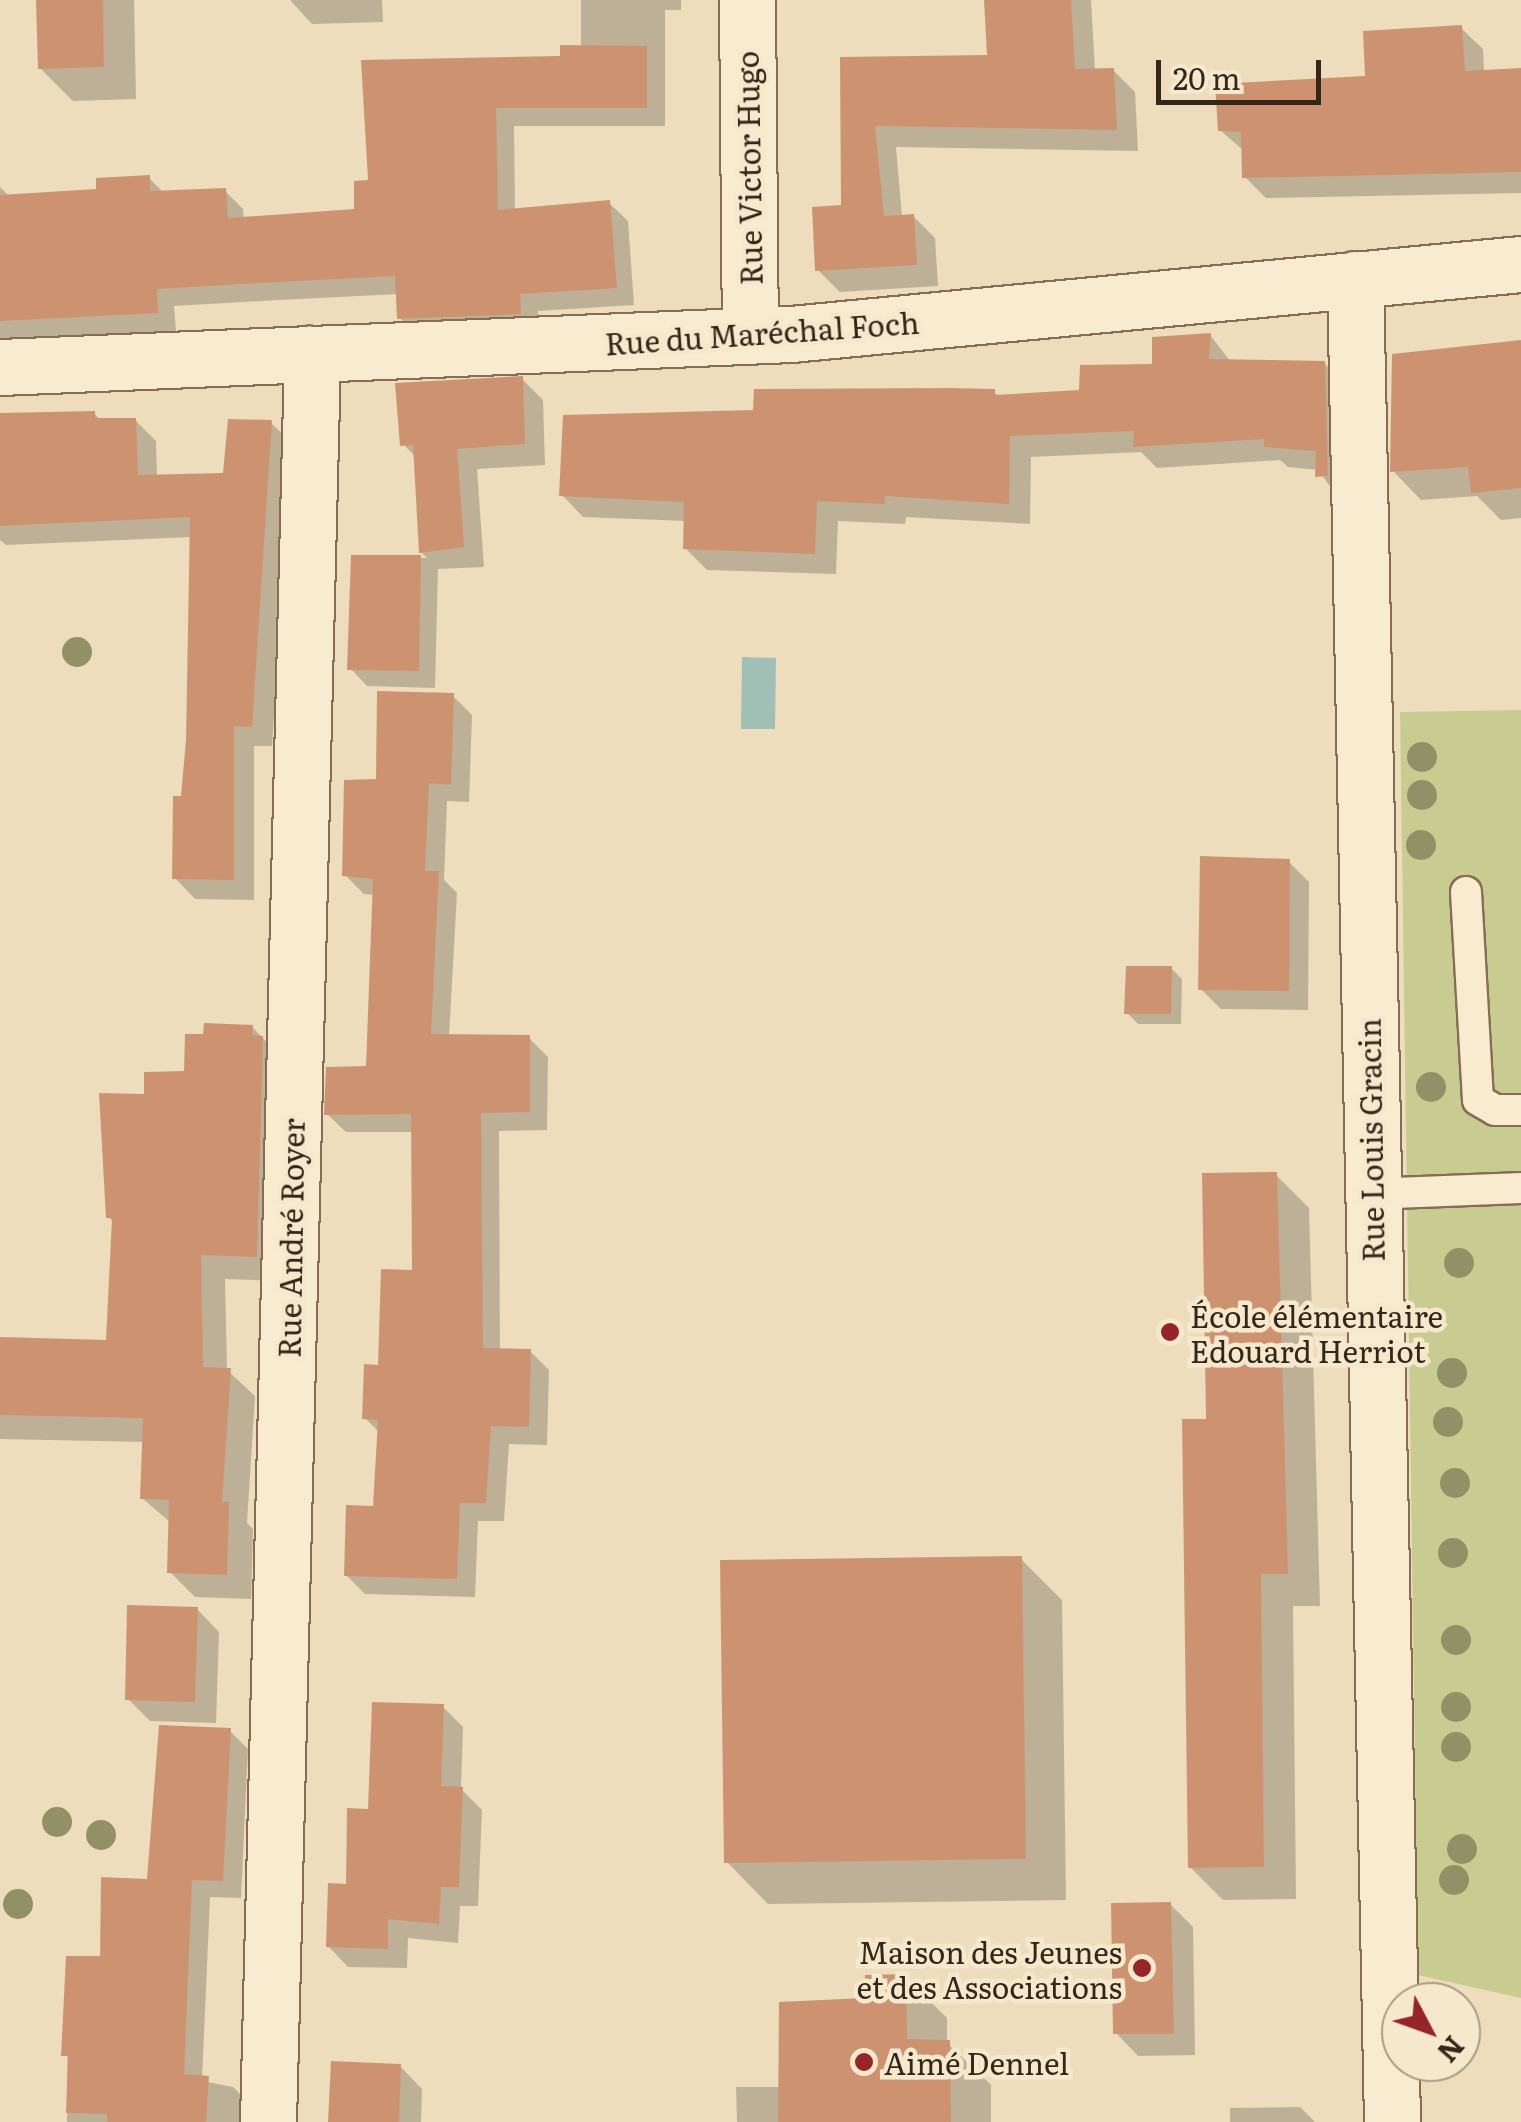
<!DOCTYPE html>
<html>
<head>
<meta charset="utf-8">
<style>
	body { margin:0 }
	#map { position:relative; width:1521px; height:2122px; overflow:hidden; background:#eeddbc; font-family:Literata,serif }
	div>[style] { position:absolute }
	.green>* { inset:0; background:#c8cc90 }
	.water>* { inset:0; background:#a0bfb5 }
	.shadow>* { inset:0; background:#0003 }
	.building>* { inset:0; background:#cd9371 }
	.roads { filter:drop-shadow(2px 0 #866d56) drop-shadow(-2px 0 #866d56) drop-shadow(0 2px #866d56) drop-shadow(0 -2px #866d56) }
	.service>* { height:30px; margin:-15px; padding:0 15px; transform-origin:15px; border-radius:15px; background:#f9ebcf }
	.minor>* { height:55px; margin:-27.5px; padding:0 27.5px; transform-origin:27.5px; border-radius:27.5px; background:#f9ebcf }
	.trees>* { width:30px; height:30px; margin:-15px; border-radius:50%; background:#929067 }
	.dots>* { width:28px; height:28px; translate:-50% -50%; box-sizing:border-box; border:5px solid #f6e8cc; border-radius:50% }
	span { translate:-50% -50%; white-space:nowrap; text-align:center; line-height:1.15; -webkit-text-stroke:9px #f6e8cc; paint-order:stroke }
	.street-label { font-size:30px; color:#35261b }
	.poi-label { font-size:30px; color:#35261b }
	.left { translate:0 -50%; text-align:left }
	.right { translate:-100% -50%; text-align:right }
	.north { position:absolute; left:1381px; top:1982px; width:100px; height:100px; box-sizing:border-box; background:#f6e8cc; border:2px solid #a99a85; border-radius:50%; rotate:131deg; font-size:28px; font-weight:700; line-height:40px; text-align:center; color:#35261b }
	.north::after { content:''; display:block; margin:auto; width:35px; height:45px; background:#96252a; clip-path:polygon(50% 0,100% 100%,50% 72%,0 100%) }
	.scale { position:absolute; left:1156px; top:60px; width:165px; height:45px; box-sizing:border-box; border:5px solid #35261b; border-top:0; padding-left:12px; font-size:30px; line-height:35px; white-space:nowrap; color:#35261b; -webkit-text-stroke:8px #f6e8cc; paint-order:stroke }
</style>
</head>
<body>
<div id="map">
	<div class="green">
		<div style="clip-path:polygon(1521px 710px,1521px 1998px,1418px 1975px,1400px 712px)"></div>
	</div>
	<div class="water">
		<div style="clip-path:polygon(742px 657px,776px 658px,775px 729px,741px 729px)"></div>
	</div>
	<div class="shadow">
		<div style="clip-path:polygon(39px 0,134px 0,136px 99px,73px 101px,40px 68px)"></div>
		<div style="clip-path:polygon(382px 0,383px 22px,312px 24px,290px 0)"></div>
		<div style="clip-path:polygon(581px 0,681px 0,681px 10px,665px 10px,665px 126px,514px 126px,515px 211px,609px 203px,628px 221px,634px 305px,538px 311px,538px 332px,419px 337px,400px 318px,399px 294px,279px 300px,174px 306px,176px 331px,0 340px,0 187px,10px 197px,99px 191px,149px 178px,164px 193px,225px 191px,243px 209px,244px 219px,356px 211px,371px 182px,581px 48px)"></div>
		<div style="clip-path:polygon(987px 0,1091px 0,1095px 71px,1113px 70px,1135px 92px,1138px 151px,896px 147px,902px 217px,913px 216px,935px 238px,938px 286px,840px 292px,818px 270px,844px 207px,843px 60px,990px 58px)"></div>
		<div style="clip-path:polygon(1461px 28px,1483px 49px,1484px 72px,1521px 70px,1521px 193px,1266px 198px,1245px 177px,1244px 151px,1220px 130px,1368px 78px)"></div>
		<div style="clip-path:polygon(1210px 335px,1231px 362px,1324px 363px,1346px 385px,1339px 498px,1318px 470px,1288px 467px,1280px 460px,1157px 468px,1141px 452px,1031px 457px,1030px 524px,906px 517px,905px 524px,838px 521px,836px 574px,707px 570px,685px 548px,686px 521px,583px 517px,562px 495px,756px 413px,994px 392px,1000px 397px,1081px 392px,1154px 367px)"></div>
		<div style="clip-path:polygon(1521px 345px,1521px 518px,1501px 520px,1477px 496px,1421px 500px,1393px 471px)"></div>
		<div style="clip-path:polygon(522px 379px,543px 400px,545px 465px,477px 469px,484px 567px,438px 569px,435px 688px,367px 686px,350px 668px,353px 558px,427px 558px,421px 552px,417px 458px,403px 444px)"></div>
		<div style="clip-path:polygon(94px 413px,101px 421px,135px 420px,156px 441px,157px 477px,226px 476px,271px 423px,292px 443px,272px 746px,254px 746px,254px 900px,195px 899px,175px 878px,188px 741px,192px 537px,6px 545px,0 540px,0 417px)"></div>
		<div style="clip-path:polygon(453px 696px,472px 715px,469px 802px,447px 801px,444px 880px,457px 893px,449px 1037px,529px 1038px,548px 1057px,547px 1130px,499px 1131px,500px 1351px,530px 1351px,549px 1370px,547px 1445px,509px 1444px,504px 1521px,478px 1521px,475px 1597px,365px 1594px,346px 1575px,376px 1508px,380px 1433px,365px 1418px,415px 1272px,414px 1132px,346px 1132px,327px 1114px,369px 1069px,375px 895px,364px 894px,345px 875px,378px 781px)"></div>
		<div style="clip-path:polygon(1289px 862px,1309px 882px,1308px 1010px,1221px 1009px,1201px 989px)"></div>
		<div style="clip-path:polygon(1171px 968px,1182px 979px,1181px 1024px,1138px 1024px,1127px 1013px)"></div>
		<div style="clip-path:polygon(252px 1027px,287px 1063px,281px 1281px,225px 1279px,227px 1370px,255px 1396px,247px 1523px,253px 1529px,251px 1599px,195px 1597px,170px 1572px,171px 1523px,142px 1498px,145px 1442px,0 1439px,0 1339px,109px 1342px,114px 1222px,108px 1217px,146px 1096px)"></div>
		<div style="clip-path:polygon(1276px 1175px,1309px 1208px,1320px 1606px,1293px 1606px,1296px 1899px,1223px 1900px,1190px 1867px,1208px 1422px)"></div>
		<div style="clip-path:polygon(1021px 1559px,1062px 1600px,1066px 1900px,768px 1904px,727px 1862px)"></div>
		<div style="clip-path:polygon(197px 1609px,219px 1632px,216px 1723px,150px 1721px,128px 1699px)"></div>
		<div style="clip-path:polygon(443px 1707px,463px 1727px,461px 1789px,482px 1810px,478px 1906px,460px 1906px,458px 1943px,408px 1938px,407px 1968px,348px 1967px,328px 1946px,370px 1812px)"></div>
		<div style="clip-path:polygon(230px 1731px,248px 1749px,241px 1898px,210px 1897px,202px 2081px,233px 2087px,252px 2106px,251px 2122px,67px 2122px,68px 1958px,102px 1959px)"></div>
		<div style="clip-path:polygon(1170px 1904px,1193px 1927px,1195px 2055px,1138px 2056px,1116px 2033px)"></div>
		<div style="clip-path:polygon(905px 1977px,947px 2018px,947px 2043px,991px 2085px,991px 2122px,737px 2122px,736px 2087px,781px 2087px,866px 2001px)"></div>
		<div style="clip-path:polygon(400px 2066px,422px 2089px,421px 2122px,331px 2122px)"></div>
		<div style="clip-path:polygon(1300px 2107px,1315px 2122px,1230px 2122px,1230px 2108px)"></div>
	</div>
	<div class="building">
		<div style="clip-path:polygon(36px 0,103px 0,104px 67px,38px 69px)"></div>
		<div style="clip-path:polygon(984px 0,1071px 0,1075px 69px,1114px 68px,1117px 130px,875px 126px,884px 216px,914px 214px,917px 265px,815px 271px,812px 207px,841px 205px,840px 57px,987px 55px)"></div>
		<div style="clip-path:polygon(1462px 25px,1465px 71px,1521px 68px,1521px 172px,1242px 178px,1241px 132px,1218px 131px,1215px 84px,1365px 76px,1363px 31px)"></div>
		<div style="clip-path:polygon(560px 45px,647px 46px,647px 108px,496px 108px,498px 210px,610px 200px,617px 288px,520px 294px,521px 314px,397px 319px,395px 276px,259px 283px,157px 289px,158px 313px,0 321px,0 195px,96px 189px,96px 178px,150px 175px,150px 191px,226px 188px,228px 218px,354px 209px,354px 181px,368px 180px,361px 60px,560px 56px)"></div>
		<div style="clip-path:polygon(1211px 333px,1209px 359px,1325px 361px,1328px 476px,1315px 477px,1316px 451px,1264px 447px,1264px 439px,1133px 447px,1134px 431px,1010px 436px,1009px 504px,885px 496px,885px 504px,817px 501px,815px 554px,683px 549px,684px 502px,559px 496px,563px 415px,753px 410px,754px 389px,949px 388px,995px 389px,995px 395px,1079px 390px,1080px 365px,1152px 364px,1152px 337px)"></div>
		<div style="clip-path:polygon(1521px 340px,1521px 488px,1471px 493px,1468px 467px,1390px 472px,1392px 354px)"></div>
		<div style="clip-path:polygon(523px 376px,525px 444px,457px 449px,464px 547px,419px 553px,413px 445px,400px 446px,395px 383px)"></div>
		<div style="clip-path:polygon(95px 411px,95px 418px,136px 418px,138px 475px,223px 473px,228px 419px,272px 420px,252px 727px,234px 726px,234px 880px,172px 879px,173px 796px,181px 796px,186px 740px,190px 517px,0 526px,0 413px)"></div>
		<div style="clip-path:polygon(351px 555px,421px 555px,419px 671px,347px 670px)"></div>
		<div style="clip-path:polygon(377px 691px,454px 693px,451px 785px,429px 783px,425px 871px,439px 871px,431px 1034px,530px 1035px,530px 1112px,481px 1113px,483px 1348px,531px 1349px,529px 1427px,491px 1426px,486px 1503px,460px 1503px,457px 1579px,344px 1576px,346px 1505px,373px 1506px,378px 1420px,362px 1419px,364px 1364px,378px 1365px,381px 1269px,412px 1270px,411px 1114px,324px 1115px,326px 1067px,366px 1066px,373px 879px,342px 876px,344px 780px,376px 779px)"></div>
		<div style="clip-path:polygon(1200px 856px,1290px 859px,1289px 991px,1198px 990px)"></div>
		<div style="clip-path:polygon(1126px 966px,1172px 966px,1171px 1014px,1124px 1014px)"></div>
		<div style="clip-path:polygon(204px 1023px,253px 1025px,252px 1035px,263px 1036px,257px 1257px,201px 1255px,203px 1367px,231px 1368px,222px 1502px,229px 1502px,227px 1575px,167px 1573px,169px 1500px,140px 1499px,143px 1418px,0 1415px,0 1337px,106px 1340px,112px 1218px,106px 1218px,99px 1093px,144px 1094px,144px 1072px,184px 1071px,185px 1034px,203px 1034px)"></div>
		<div style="clip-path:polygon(1277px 1172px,1288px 1574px,1261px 1574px,1264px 1867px,1188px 1868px,1182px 1419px,1206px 1419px,1202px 1173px)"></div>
		<div style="clip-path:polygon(1022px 1556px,1026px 1859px,724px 1863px,720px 1560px)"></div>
		<div style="clip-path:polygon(127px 1605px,198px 1607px,195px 1702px,125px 1700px)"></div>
		<div style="clip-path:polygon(372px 1702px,444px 1704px,441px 1786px,463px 1787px,459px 1887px,441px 1887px,439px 1924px,388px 1919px,388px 1949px,326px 1947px,328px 1883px,346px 1884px,347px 1808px,368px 1809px)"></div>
		<div style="clip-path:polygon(159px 1725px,231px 1728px,223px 1881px,192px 1880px,184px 2074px,209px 2076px,206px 2122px,107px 2122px,107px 2114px,66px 2113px,68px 2056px,61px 2056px,66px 1956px,100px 1956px,101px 1877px,147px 1879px)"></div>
		<div style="clip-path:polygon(1171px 1902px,1174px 2034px,1113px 2034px,1111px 1903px)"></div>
		<div style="clip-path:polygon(906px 1974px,907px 2039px,950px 2040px,951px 2122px,778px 2122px,779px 2002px,864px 1998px,865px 1975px)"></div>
		<div style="clip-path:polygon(331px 2061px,401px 2064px,399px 2122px,328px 2122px)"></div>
	</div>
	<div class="roads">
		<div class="service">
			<div style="left:1466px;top:892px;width:208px;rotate:86.7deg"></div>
			<div style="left:1478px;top:1100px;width:20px;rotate:30deg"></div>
			<div style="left:1495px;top:1110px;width:26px"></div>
			<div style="left:1371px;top:1194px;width:150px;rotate:-2.3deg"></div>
		</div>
		<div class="minor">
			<div style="left:747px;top:0;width:336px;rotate:89.5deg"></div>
			<div style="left:1355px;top:279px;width:1843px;rotate:88.85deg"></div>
			<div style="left:0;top:367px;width:792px;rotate:-2.39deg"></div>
			<div style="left:791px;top:334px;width:733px;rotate:-5.48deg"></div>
			<div style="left:268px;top:2122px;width:1769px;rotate:-88.57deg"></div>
		</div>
	</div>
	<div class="trees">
		<div style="left:77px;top:652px"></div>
		<div style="left:1422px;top:757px"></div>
		<div style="left:1422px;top:795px"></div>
		<div style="left:1421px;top:845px"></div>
		<div style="left:1431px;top:1087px"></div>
		<div style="left:1459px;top:1263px"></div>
		<div style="left:1452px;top:1373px"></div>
		<div style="left:1448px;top:1422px"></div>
		<div style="left:1455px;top:1483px"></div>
		<div style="left:1453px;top:1553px"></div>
		<div style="left:1456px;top:1640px"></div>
		<div style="left:1456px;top:1707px"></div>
		<div style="left:1456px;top:1747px"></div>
		<div style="left:57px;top:1822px"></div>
		<div style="left:101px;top:1835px"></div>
		<div style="left:1462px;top:1849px"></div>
		<div style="left:1454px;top:1880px"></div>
		<div style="left:18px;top:1904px"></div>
	</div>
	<div class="dots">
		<div style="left:1170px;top:1332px;background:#96252a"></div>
		<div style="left:1142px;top:1968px;background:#96252a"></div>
		<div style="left:864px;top:2062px;background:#96252a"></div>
	</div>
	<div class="street-label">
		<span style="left:748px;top:168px;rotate:-91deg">Rue Victor Hugo</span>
		<span style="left:762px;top:332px;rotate:-4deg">Rue du Maréchal Foch</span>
		<span style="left:1370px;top:1140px;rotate:-91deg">Rue Louis Gracin</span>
		<span style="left:290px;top:1238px;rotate:-89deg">Rue André Royer</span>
	</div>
	<div class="poi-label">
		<span class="left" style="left:1190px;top:1332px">École élémentaire<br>Edouard Herriot</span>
		<span class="right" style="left:1122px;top:1968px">Maison des Jeunes<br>et des Associations</span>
		<span class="left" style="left:884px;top:2062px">Aimé Dennel</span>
	</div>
	<div class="north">N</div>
	<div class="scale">20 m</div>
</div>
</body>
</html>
